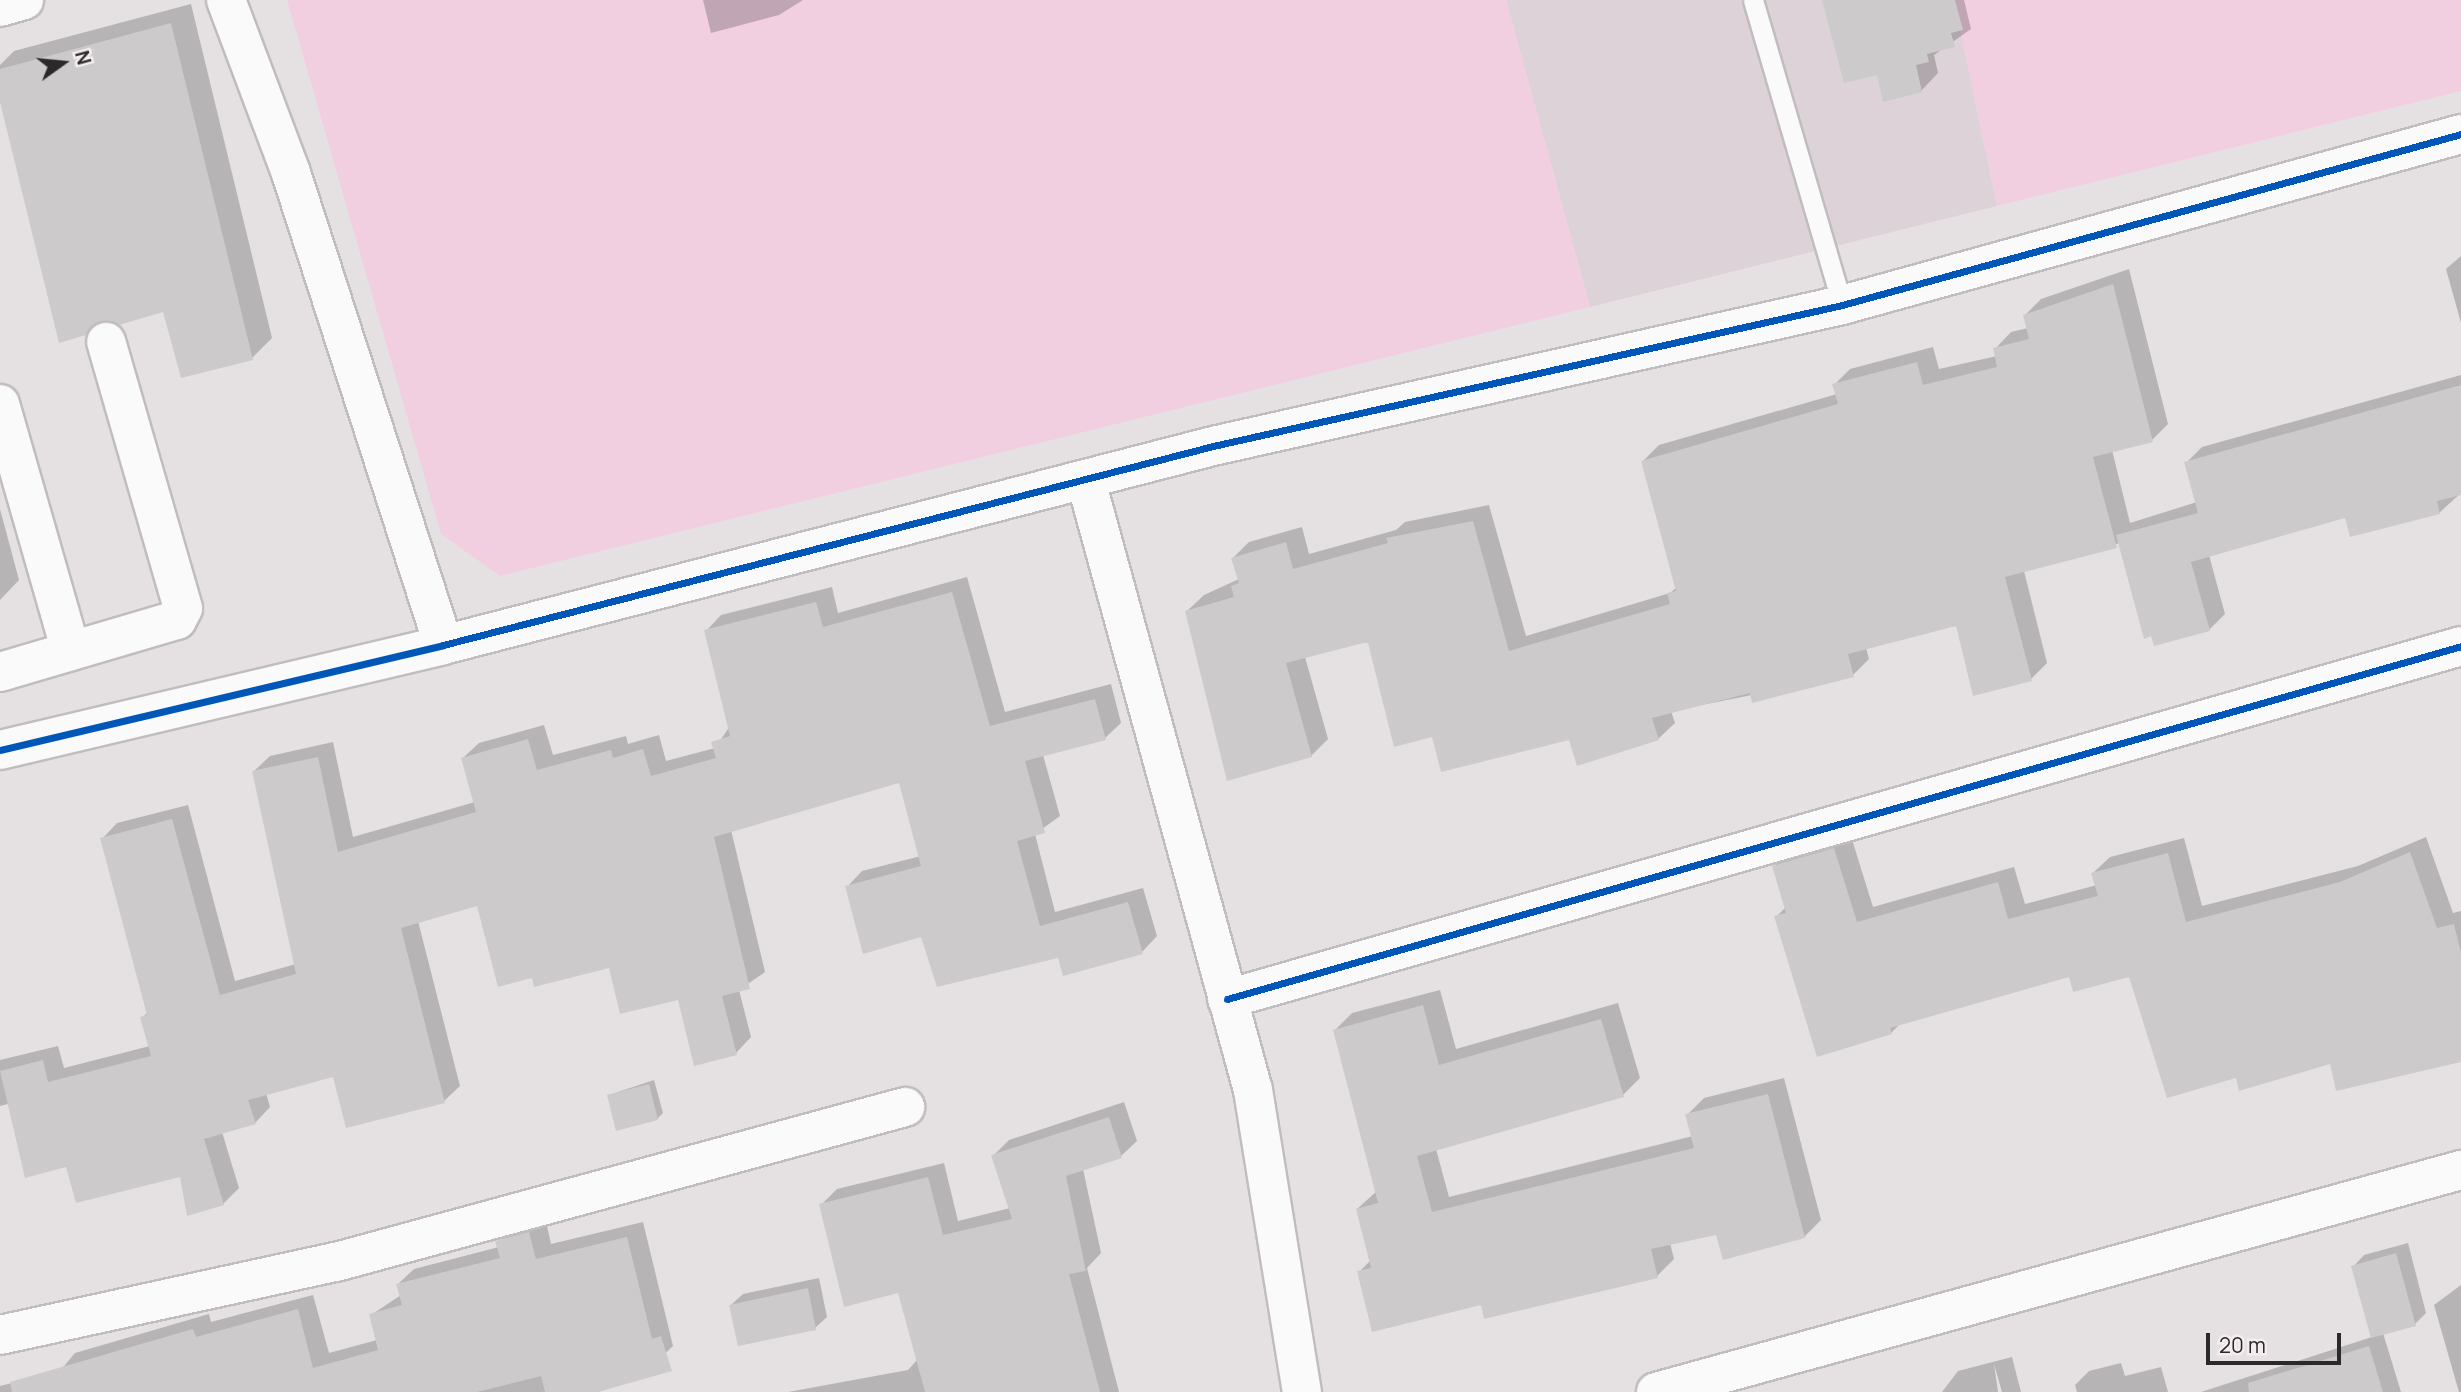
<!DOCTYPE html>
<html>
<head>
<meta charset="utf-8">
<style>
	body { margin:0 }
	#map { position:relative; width:2461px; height:1392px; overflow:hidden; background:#e5e1e3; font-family:Manrope,sans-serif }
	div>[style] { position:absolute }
	.built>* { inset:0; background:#ddd2d8 }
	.green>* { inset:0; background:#f1cfe1 }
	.shadow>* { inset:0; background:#0003 }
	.building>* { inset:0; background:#cdcacb }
	.roads { filter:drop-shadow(2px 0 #c1bdbf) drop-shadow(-2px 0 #c1bdbf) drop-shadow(0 2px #c1bdbf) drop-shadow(0 -2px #c1bdbf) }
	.service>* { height:19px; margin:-9.5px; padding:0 9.5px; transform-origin:9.5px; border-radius:9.5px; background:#fbfafb }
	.minor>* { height:38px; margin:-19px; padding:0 19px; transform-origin:19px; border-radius:19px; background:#fbfafb }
	.cycleway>* { height:7px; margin:-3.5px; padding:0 3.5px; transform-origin:3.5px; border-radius:3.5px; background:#0057b8 }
	span { translate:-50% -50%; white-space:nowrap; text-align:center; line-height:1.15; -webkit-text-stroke:6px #f4ecf0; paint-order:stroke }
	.north { position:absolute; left:28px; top:28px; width:70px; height:70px; -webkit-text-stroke:5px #f4ecf0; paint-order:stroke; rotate:75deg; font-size:19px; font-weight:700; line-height:28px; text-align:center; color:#2c292a }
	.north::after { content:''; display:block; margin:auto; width:24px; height:32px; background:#2c292a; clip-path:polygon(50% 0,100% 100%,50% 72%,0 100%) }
	.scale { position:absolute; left:2206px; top:1333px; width:135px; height:32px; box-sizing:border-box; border:4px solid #2c292a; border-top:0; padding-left:9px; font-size:21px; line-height:24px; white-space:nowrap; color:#2c292a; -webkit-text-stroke:5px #f4ecf0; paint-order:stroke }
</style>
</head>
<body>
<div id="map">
	<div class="built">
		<div style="clip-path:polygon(1506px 0,1954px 0,1997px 206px,1590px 307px)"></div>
	</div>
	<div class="green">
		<div style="clip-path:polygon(287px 0,1506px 0,1590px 307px,500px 576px,441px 534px)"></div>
		<div style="clip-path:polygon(1954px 0,2461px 0,2461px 91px,1997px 206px)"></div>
	</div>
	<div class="shadow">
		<div style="clip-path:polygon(703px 0,803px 0,779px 15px,711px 33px)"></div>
		<div style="clip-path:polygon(1824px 0,1964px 0,1971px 29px,1934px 55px,1938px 73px,1921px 91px,1878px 73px)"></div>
		<div style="clip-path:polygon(191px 4px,272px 338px,252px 358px,164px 310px,100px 319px,0 97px,0 65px,14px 51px)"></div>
		<div style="clip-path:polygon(2461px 256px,2461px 323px,2446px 269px)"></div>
		<div style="clip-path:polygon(2129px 269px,2168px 424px,2152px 440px,2112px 450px,2130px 523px,2197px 502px,2186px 463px,2202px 447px,2461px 375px,2461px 493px,2439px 513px,2347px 516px,2209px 555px,2225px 614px,2209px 630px,2120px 543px,2024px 571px,2047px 663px,2031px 679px,1957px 624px,1866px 648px,1869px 659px,1853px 675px,1671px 711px,1675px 723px,1658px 739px,1433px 735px,1370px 641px,1305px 657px,1328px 739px,1311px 756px,1187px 611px,1204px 595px,1239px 579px,1233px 558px,1249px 542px,1302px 527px,1309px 554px,1396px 530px,1405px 522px,1489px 505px,1526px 636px,1670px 593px,1677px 587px,1643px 461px,1659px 445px,1837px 394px,1834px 385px,1850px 369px,1933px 347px,1939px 369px,1997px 356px,1995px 349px,2011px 332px,2028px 328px,2025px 315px,2041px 299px)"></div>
		<div style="clip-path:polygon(0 509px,19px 580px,0 600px)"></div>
		<div style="clip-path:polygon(967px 577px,1005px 712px,1111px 684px,1121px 723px,1105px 738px,1043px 755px,1060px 816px,1035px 834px,1055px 912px,1143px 888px,1157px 936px,1142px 952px,1060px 956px,922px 935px,847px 887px,862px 871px,921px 856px,900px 781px,731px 830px,765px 972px,739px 990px,751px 1037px,736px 1053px,679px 998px,611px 966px,533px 976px,478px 904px,418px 921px,460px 1086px,444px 1101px,334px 1075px,266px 1093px,270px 1107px,255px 1123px,222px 1132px,239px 1188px,223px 1204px,181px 1175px,68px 1165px,8px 1104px,0 1106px,0 1060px,58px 1046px,64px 1068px,150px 1046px,142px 1018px,148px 1012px,102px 839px,117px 823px,188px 805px,235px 981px,296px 964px,254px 771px,270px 756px,333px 742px,353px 837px,475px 802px,463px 758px,479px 743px,544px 725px,553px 755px,626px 736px,628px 744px,659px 735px,666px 761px,715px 748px,730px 726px,706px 631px,721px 615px,832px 587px,838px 613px)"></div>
		<div style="clip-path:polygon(1850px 833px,1873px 907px,2014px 867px,2025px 904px,2097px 885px,2093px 873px,2110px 857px,2184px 838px,2202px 906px,2358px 866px,2426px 837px,2453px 913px,2461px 911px,2461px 1061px,2331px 1062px,2237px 1075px,2130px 975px,2070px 974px,1900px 1024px,1891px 1033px,1776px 917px,1786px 907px,1774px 866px,1790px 850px)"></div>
		<div style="clip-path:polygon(1440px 990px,1456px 1049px,1618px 1003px,1640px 1078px,1623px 1095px,1436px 1149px,1449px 1197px,1693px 1136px,1687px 1115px,1704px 1098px,1784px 1078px,1821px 1220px,1804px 1237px,1718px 1233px,1670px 1243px,1674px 1259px,1657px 1276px,1482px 1302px,1359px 1272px,1371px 1260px,1357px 1209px,1377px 1191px,1335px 1030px,1352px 1013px)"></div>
		<div style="clip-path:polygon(654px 1080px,663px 1113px,657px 1119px,609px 1095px)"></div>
		<div style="clip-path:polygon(1124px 1102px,1137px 1141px,1121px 1156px,1083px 1169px,1101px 1253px,1087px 1268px,1119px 1392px,788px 1392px,908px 1370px,918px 1359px,900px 1291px,821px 1205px,837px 1189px,944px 1163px,958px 1221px,1010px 1208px,993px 1156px,1009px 1140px)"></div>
		<div style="clip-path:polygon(545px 1217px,551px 1244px,643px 1222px,673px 1346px,657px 1361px,594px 1392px,0 1392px,0 1386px,60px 1371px,75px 1353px,209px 1314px,211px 1322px,313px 1295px,329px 1353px,377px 1340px,371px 1315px,401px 1295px,398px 1284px,414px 1269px,499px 1247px,513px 1226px)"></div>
		<div style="clip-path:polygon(2408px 1243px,2426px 1313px,2415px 1324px,2383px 1333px,2401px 1392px,2201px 1392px,2372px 1337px,2353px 1267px,2364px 1255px)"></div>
		<div style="clip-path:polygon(819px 1278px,827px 1317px,815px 1328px,731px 1305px,743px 1294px)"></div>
		<div style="clip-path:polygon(2461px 1285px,2461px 1392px,2459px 1392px,2434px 1305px)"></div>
		<div style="clip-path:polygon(2012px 1357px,2021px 1392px,2002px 1392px,1994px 1364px,1998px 1392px,1942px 1392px,1958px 1371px)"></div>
		<div style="clip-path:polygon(2121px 1363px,2125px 1376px,2161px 1367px,2168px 1392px,2077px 1392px,2075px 1385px,2089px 1371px)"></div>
	</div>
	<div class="building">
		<div style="clip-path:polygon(1822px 0,1955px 0,1963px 30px,1951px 33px,1955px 47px,1927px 54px,1929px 62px,1916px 65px,1922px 92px,1883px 102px,1877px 75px,1844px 83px)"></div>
		<div style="clip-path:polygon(171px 23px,253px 360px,181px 378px,163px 312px,119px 325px,101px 321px,86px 335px,59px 343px,0 102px,0 69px)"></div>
		<div style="clip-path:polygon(2113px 284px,2153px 442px,2093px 457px,2117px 548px,2005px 577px,2032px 681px,1973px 696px,1956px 626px,1848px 654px,1854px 677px,1752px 703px,1750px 693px,1652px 718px,1659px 740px,1577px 766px,1569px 740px,1441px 772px,1432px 737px,1394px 747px,1368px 643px,1363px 643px,1286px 663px,1312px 757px,1227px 781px,1185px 611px,1234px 597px,1231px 586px,1239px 583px,1231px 558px,1286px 542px,1293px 569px,1388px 543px,1386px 538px,1473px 521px,1509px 651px,1670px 604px,1667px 593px,1676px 591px,1641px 461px,1838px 404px,1832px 384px,1917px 362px,1923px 385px,1997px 367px,1993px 348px,2029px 339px,2023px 315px)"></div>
		<div style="clip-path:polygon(2461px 385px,2461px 495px,2437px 501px,2440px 514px,2350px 537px,2345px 518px,2191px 562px,2210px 631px,2154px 646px,2151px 636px,2144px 639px,2116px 535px,2198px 513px,2184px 462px)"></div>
		<div style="clip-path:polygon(952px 592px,990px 726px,1095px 699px,1106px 740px,1025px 761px,1045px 833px,1017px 841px,1040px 926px,1128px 902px,1143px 954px,1063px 976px,1058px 958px,937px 987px,921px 937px,863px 954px,845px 886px,921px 866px,899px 783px,714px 837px,750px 989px,722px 996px,737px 1055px,694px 1066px,678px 1000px,620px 1014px,609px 968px,534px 987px,532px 978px,498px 987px,477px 906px,401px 928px,445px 1103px,346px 1128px,333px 1077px,248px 1100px,256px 1124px,204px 1139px,224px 1205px,187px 1216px,180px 1177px,76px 1203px,66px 1167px,25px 1178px,0 1071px,43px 1060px,48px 1082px,151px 1056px,140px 1017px,147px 1015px,100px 838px,172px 819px,220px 995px,296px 974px,252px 771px,318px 757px,338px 852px,476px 812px,461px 758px,528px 739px,537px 770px,611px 750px,613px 758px,643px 749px,651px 776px,716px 758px,711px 742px,730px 736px,704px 630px,816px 602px,823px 627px)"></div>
		<div style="clip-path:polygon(1834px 848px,1857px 922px,1998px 882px,2008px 919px,2098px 896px,2091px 873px,2168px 853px,2186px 922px,2340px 882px,2410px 852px,2437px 928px,2454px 924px,2461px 953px,2461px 1062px,2336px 1091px,2330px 1064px,2239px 1091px,2236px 1078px,2167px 1098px,2129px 977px,2073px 992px,2069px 977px,1890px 1028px,1892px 1034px,1817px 1057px,1774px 916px,1786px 913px,1772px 866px)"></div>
		<div style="clip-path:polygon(1423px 1005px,1439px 1065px,1601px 1019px,1624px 1097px,1417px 1156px,1432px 1212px,1694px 1148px,1685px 1114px,1768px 1094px,1805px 1238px,1723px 1260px,1716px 1235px,1651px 1249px,1658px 1278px,1484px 1319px,1481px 1305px,1372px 1332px,1357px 1271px,1371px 1268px,1356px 1209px,1378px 1203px,1333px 1030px)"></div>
		<div style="clip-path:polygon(649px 1084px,658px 1120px,616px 1131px,607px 1095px)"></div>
		<div style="clip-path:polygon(1109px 1117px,1122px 1158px,1066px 1176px,1086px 1271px,1069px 1274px,1100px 1392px,925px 1392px,898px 1293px,844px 1307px,819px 1204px,928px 1177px,943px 1235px,1012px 1219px,991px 1155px)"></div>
		<div style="clip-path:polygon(529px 1232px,536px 1259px,627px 1237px,652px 1339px,661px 1336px,672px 1371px,598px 1392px,545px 1392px,541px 1376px,477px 1392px,12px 1392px,10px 1382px,193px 1329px,196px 1337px,298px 1309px,313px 1368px,378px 1350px,369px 1314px,402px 1305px,396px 1284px,500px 1258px,495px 1241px)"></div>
		<div style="clip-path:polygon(2396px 1253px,2416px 1326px,2371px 1338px,2351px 1266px)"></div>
		<div style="clip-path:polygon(808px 1288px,816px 1330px,738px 1346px,729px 1305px)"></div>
		<div style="clip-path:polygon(2369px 1346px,2383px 1392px,2249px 1392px,2248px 1383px)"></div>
	</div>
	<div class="roads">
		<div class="service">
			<div style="left:1753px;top:0;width:318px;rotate:73.7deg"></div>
		</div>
		<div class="minor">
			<div style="left:226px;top:0;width:185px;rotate:69.4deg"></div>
			<div style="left:291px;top:173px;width:496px;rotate:72.1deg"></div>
			<div style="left:0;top:7px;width:25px;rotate:-16deg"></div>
			<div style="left:0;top:404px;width:257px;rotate:74deg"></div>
			<div style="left:1086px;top:481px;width:631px;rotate:74.67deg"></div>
			<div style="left:1253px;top:1090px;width:306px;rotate:80.8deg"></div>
			<div style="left:0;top:672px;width:184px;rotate:-16.4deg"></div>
			<div style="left:177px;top:620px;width:13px;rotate:-63deg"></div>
			<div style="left:183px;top:608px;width:277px;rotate:-106.1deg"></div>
			<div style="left:0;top:750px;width:455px;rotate:-13.3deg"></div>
			<div style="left:443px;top:645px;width:795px;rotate:-14.49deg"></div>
			<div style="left:1213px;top:446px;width:645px;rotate:-12.63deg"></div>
			<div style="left:1842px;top:305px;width:642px;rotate:-15.44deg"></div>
			<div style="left:1227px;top:999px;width:1283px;rotate:-15.96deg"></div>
			<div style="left:0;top:1335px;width:344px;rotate:-12.3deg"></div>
			<div style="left:336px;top:1262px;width:590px;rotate:-15.24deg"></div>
			<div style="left:1656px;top:1392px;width:835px;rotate:-15.42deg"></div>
		</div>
	</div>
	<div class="cycleway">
		<div style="left:0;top:750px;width:455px;rotate:-13.3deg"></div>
		<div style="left:443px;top:645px;width:795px;rotate:-14.49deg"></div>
		<div style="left:1213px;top:446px;width:645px;rotate:-12.63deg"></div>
		<div style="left:1842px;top:305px;width:642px;rotate:-15.44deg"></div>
		<div style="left:1227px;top:999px;width:1283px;rotate:-15.96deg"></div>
	</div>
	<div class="north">N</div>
	<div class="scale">20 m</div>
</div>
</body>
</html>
